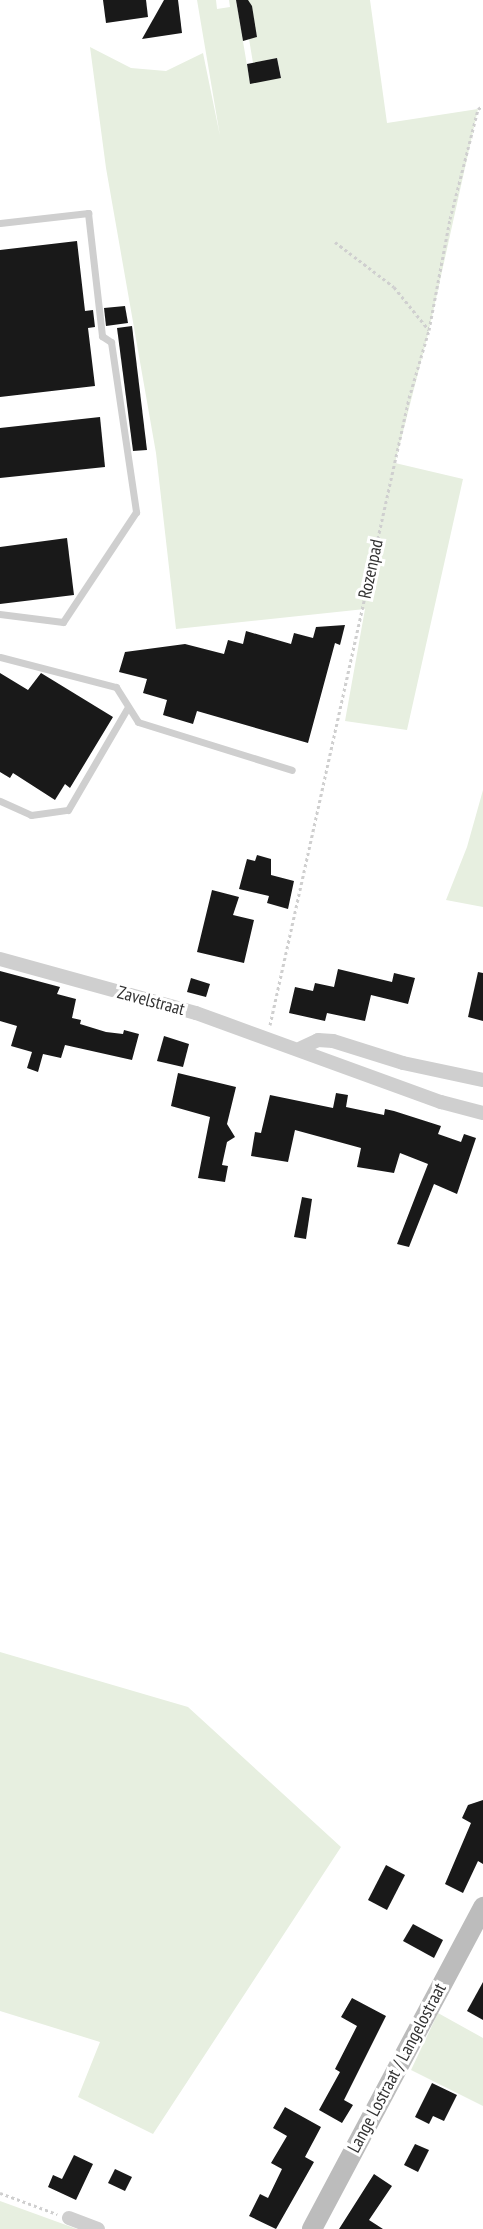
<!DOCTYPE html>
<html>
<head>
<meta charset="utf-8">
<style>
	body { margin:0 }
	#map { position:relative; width:483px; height:2229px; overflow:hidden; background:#fff; font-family:"PT Sans Narrow",sans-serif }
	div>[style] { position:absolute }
	.green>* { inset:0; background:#e7efe0 }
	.building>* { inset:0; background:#191919 }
	.path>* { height:3px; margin-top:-1.5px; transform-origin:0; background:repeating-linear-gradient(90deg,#cfcfcf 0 3px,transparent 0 6px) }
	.lane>* { height:7px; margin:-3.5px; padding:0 3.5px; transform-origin:3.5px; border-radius:3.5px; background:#cfcfcf }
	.street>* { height:14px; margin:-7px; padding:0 7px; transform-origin:7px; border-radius:7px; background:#cfcfcf }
	.secondary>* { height:20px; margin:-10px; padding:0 10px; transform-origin:10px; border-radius:10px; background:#bcbcbc }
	span { translate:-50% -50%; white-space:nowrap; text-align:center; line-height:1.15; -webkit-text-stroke:6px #fff; paint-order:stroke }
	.street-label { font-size:18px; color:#323232 }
</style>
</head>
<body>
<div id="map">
	<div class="green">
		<div style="clip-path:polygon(197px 0,216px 0,217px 9px,230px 7px,229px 0,236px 0,250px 83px,281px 77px,277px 58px,253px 63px,249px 39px,257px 36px,248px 0,370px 0,387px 123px,478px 109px,429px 330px,395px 463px,463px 479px,407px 730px,345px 721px,365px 609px,176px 629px,156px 453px,106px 168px,90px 47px,131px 68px,166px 71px,203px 53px,220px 136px)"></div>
		<div style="clip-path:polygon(483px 790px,483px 907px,446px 900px,467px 847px)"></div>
		<div style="clip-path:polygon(0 1652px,188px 1707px,341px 1847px,153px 2134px,78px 2097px,100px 2042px,0 2011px)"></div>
		<div style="clip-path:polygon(438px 2013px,483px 2038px,483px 2106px,411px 2070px)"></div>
		<div style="clip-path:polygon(0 2201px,77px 2229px,0 2229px)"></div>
	</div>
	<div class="building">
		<div style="clip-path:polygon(103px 0,146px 0,148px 17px,106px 23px)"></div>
		<div style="clip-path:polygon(164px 0,178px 0,182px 33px,142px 39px)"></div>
		<div style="clip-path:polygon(236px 0,248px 0,252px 6px,257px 37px,243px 41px)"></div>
		<div style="clip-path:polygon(277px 58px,281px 78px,250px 84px,247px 64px)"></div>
		<div style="clip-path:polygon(77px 241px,85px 311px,93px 310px,95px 327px,88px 328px,95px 386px,0 397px,0 250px)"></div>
		<div style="clip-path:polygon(125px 306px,128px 323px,106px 326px,104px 308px)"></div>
		<div style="clip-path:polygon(132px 326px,147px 450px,133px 451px,117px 328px)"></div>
		<div style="clip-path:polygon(100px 417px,105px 467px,0 478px,0 428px)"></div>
		<div style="clip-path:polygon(67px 538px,74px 595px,0 604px,0 547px)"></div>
		<div style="clip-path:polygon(345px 625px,340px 645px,335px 643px,308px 743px,197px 711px,193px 724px,163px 715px,167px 700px,143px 693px,147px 679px,119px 672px,125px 652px,185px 644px,224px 654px,228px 640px,243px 644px,246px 631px,291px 644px,294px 633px,313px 638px,316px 627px)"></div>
		<div style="clip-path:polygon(0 673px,28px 690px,41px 673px,113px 717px,70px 788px,65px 784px,55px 800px,13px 773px,10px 778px,0 772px)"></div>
		<div style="clip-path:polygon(257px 855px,271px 859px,271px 875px,294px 881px,288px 909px,267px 903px,269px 896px,239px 889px,247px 859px,255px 861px)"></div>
		<div style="clip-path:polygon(212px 890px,239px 897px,233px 915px,254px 920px,244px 963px,197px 952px)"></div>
		<div style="clip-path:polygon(338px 969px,392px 982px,394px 973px,415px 978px,408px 1004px,371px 995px,365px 1021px,327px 1013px,325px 1021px,289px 1013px,295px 987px,313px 991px,315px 983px,334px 987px)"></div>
		<div style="clip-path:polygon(0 971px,60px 987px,57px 994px,76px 999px,72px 1018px,81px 1020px,80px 1024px,106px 1032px,123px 1034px,124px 1030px,139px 1034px,132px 1060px,65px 1045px,61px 1058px,43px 1054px,38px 1072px,27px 1068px,32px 1052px,11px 1046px,17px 1026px,0 1021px)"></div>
		<div style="clip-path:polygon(478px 972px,483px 973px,483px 1021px,468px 1017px)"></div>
		<div style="clip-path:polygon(191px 978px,210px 984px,206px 997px,187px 992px)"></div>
		<div style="clip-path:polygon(164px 1036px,189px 1044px,183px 1067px,157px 1061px)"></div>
		<div style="clip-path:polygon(178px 1073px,236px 1087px,227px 1124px,235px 1137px,227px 1142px,222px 1165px,228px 1166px,225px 1182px,198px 1178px,210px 1117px,171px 1106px)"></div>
		<div style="clip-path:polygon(336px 1093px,348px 1095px,346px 1107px,384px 1115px,385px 1109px,394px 1111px,441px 1126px,438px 1134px,461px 1142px,464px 1134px,476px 1138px,457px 1194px,434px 1184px,409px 1247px,397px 1244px,428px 1164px,400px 1153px,394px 1173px,357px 1167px,361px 1148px,295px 1130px,288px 1162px,251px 1156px,255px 1132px,261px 1133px,270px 1095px,333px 1108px)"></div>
		<div style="clip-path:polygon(302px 1197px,312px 1199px,306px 1239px,294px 1237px)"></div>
		<div style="clip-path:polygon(483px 1800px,483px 1864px,478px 1861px,463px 1893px,445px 1884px,471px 1823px,462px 1818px,468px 1805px)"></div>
		<div style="clip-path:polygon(386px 1865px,405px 1875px,387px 1910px,368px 1900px)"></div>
		<div style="clip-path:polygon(413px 1924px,443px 1940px,434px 1958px,403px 1941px)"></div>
		<div style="clip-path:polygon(483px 1982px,483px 2020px,467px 2011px)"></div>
		<div style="clip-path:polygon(352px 1998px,386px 2016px,344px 2100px,353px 2105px,342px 2123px,319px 2110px,340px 2072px,335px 2069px,357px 2026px,341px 2017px)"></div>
		<div style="clip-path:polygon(432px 2083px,457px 2095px,444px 2121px,433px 2116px,429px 2124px,415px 2117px)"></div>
		<div style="clip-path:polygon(285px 2107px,321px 2127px,305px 2157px,314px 2162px,276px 2229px,249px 2216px,260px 2194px,268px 2198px,282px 2169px,271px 2163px,287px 2136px,273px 2128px)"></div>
		<div style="clip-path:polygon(415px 2144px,429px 2150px,418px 2172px,404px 2165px)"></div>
		<div style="clip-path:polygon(74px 2155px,93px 2164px,76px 2200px,48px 2187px,53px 2175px,62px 2179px)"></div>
		<div style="clip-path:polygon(115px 2169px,132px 2177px,125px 2191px,108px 2183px)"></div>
		<div style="clip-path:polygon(374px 2174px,392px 2186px,369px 2220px,383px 2229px,339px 2229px)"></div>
	</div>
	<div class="path">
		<div style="left:335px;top:242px;width:74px;rotate:37.3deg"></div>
		<div style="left:394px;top:287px;width:55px;rotate:50.9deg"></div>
		<div style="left:270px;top:1025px;width:642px;rotate:-77.5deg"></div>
		<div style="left:409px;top:398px;width:71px;rotate:-73.6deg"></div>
		<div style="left:429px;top:330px;width:113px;rotate:-79.3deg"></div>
		<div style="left:450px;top:219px;width:114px;rotate:-75.7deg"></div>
		<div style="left:478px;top:109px;width:6px;rotate:-31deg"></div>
		<div style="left:0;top:2193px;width:61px;rotate:20.2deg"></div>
	</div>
	<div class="lane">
		<div style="left:0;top:223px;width:89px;rotate:-6.5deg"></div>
		<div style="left:88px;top:213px;width:124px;rotate:83.5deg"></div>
		<div style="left:102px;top:336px;width:11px;rotate:34deg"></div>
		<div style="left:111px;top:342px;width:172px;rotate:81.6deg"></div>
		<div style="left:136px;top:512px;width:132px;rotate:123.6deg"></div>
		<div style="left:63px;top:622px;width:64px;rotate:-172.8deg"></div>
		<div style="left:0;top:657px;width:120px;rotate:14.5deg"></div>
		<div style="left:116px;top:687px;width:41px;rotate:57.8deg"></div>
		<div style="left:138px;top:722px;width:161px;rotate:17.3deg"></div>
		<div style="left:0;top:801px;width:34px;rotate:24deg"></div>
		<div style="left:31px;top:815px;width:37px;rotate:-8deg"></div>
		<div style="left:68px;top:810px;width:119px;rotate:-59.8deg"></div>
	</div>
	<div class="street">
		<div style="left:0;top:959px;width:203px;rotate:15.4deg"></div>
		<div style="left:196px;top:1013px;width:261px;rotate:20deg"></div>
		<div style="left:441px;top:1102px;width:43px;rotate:14.7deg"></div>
		<div style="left:301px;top:1048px;width:19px;rotate:-25deg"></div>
		<div style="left:318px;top:1040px;width:15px;rotate:4deg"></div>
		<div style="left:333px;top:1041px;width:73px;rotate:17.4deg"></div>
		<div style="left:403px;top:1063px;width:82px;rotate:12deg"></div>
		<div style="left:69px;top:2218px;width:31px;rotate:21deg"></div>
	</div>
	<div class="secondary">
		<div style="left:312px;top:2229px;width:365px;rotate:-62deg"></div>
	</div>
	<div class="street-label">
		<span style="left:371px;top:569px;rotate:-78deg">Rozenpad</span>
		<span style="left:151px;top:1001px;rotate:15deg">Zavelstraat</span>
		<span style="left:397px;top:2068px;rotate:-62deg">Lange Lostraat / Langelostraat</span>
	</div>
</div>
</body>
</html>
